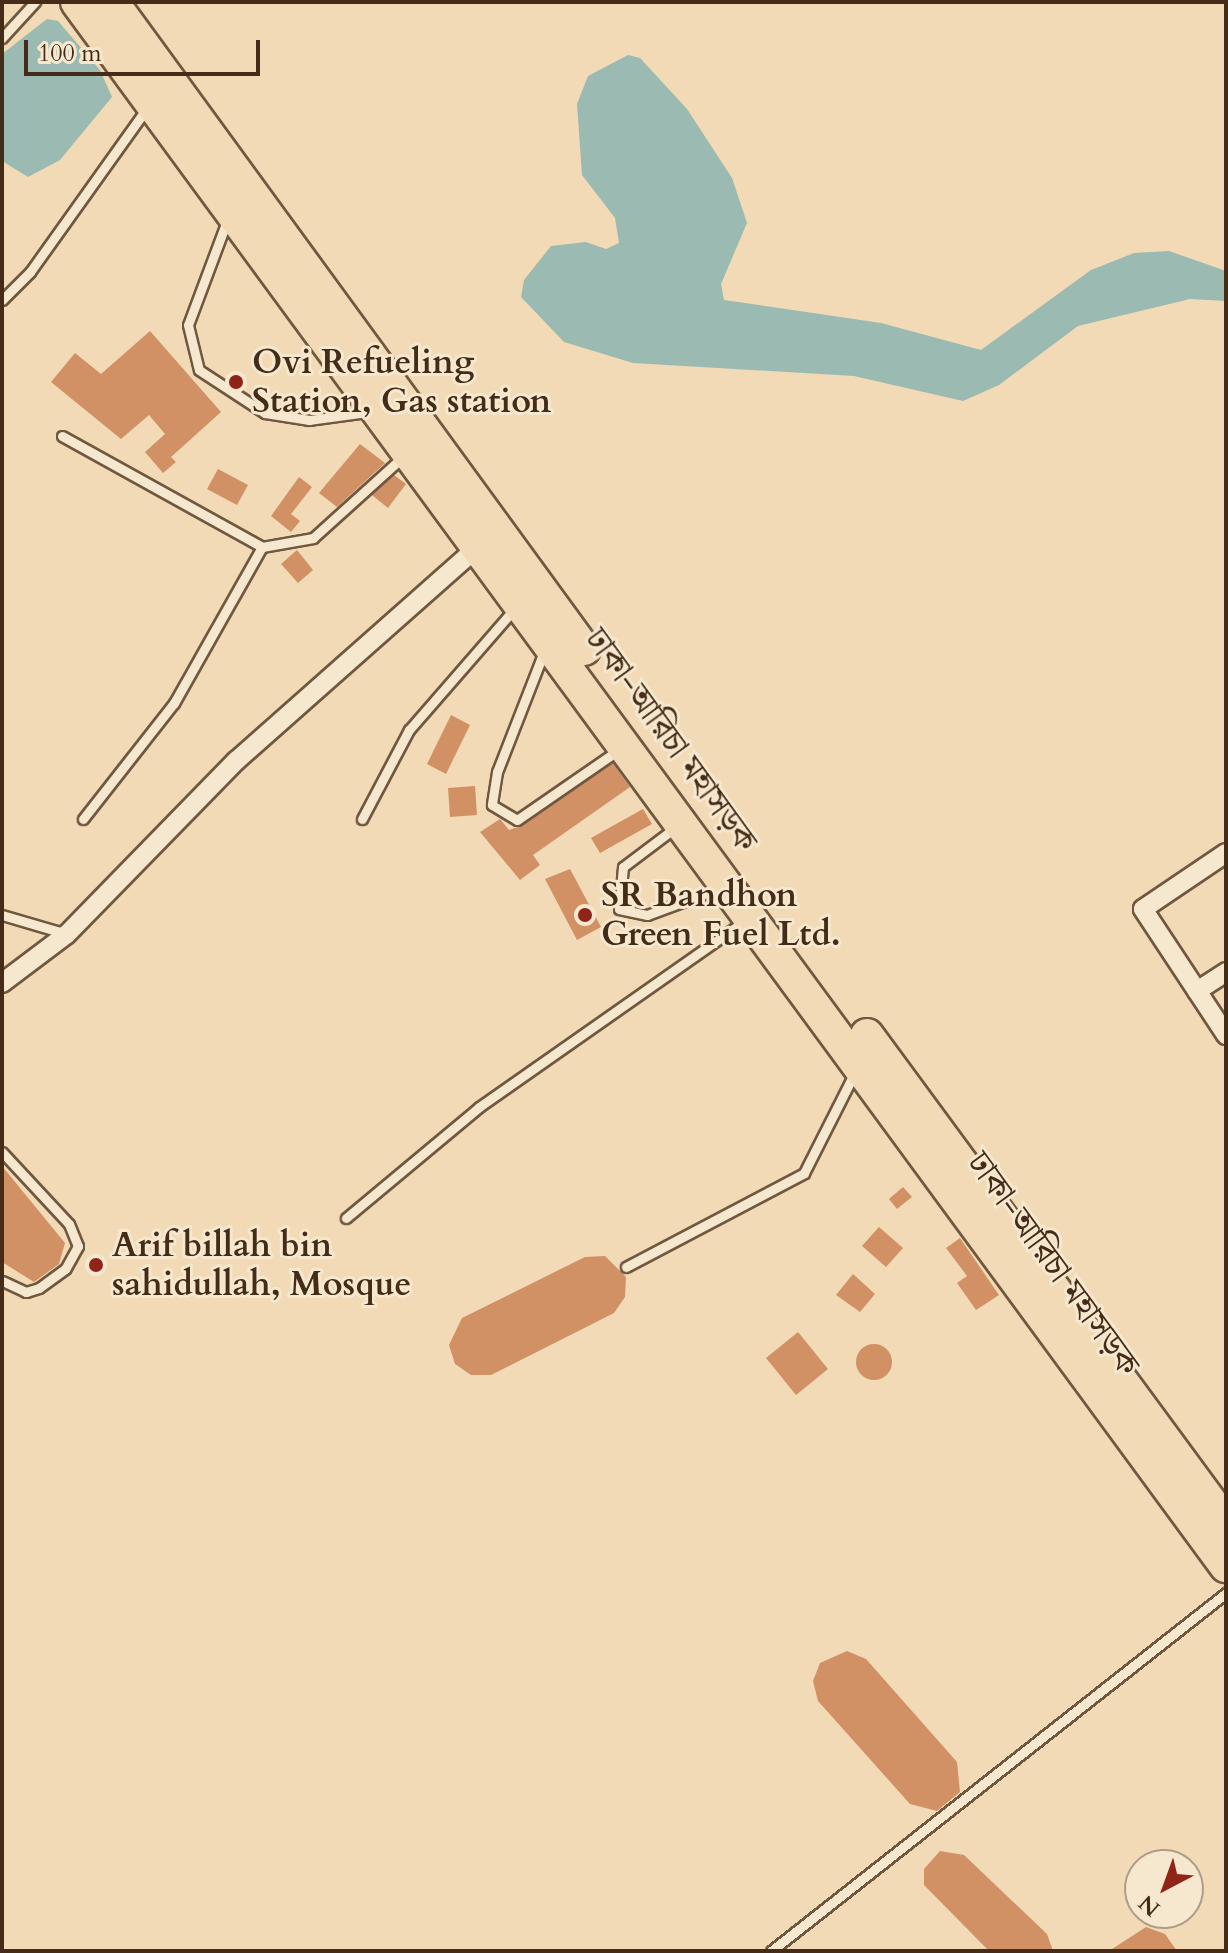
<!DOCTYPE html>
<html>
<head>
<meta charset="utf-8">
<style>
	body { margin:0 }
	#map { position:relative; width:1228px; height:1953px; overflow:hidden; background:#f1dab5; font-family:Cardo,"Noto Serif Bengali",serif }
	div>[style] { position:absolute }
	.water>* { inset:0; background:#9bbab2 }
	.building>* { inset:0; background:#d29065 }
	.round { border-radius:50% }
	.roads { filter:drop-shadow(2px 0 #705840) drop-shadow(-2px 0 #705840) drop-shadow(0 2px #705840) drop-shadow(0 -2px #705840) }
	.service>* { height:9px; margin:-4.5px; padding:0 4.5px; transform-origin:4.5px; border-radius:4.5px; background:#f6e7cf }
	.minor>* { height:18px; margin:-9px; padding:0 9px; transform-origin:9px; border-radius:9px; background:#f6e7cf }
	.trunk>* { height:32px; margin:-16px; padding:0 16px; transform-origin:16px; border-radius:16px; background:#f1dab5 }
	.dots>* { width:22px; height:22px; translate:-50% -50%; box-sizing:border-box; border:4px solid #f6e7cf; border-radius:50% }
	span { translate:-50% -50%; white-space:nowrap; text-align:center; line-height:1.15; -webkit-text-stroke:6px #f6e7cf; paint-order:stroke }
	.poi-label { font-size:34px; color:#452c19; font-weight:700 }
	.left { translate:0 -50%; text-align:left }
	.street-label { font-size:34px; color:#452c19 }
	.frame { position:absolute; inset:0; border:4px solid #452c19; pointer-events:none }
	.north { position:absolute; left:1124px; top:1849px; width:80px; height:80px; box-sizing:border-box; background:#f6e7cf; border:2px solid #af9c86; border-radius:50%; rotate:221deg; font-size:22px; font-weight:700; line-height:32px; text-align:center; color:#452c19 }
	.north::after { content:''; display:block; margin:auto; width:28px; height:36px; background:#8f2418; clip-path:polygon(50% 0,100% 100%,50% 72%,0 100%) }
	.scale { position:absolute; left:24px; top:40px; width:236px; height:36px; box-sizing:border-box; border:4px solid #452c19; border-top:0; padding-left:10px; font-size:24px; line-height:28px; white-space:nowrap; color:#452c19; -webkit-text-stroke:6px #f6e7cf; paint-order:stroke }
</style>
</head>
<body>
<div id="map">
	<div class="water">
		<div style="clip-path:polygon(47px 19px,58px 21px,100px 70px,112px 97px,60px 160px,28px 177px,2px 161px,2px 54px)"></div>
		<div style="clip-path:polygon(628px 55px,640px 58px,687px 109px,732px 178px,747px 223px,721px 284px,724px 300px,881px 323px,981px 350px,1091px 270px,1134px 253px,1169px 251px,1226px 271px,1226px 301px,1190px 299px,1078px 326px,999px 385px,963px 401px,854px 376px,633px 363px,564px 342px,521px 297px,524px 280px,551px 246px,586px 242px,606px 249px,619px 243px,615px 218px,582px 175px,577px 104px,588px 76px)"></div>
	</div>
	<div class="building">
		<div style="clip-path:polygon(150px 331px,221px 412px,171px 457px,176px 462px,163px 473px,145px 452px,165px 434px,149px 415px,121px 439px,51px 382px,75px 353px,101px 374px)"></div>
		<div style="clip-path:polygon(360px 444px,385px 463px,337px 507px,319px 493px)"></div>
		<div style="clip-path:polygon(218px 469px,248px 485px,237px 505px,207px 489px)"></div>
		<div style="clip-path:polygon(394px 475px,406px 484px,388px 508px,372px 495px)"></div>
		<div style="clip-path:polygon(299px 477px,312px 487px,291px 514px,300px 521px,291px 532px,271px 516px)"></div>
		<div style="clip-path:polygon(297px 550px,313px 570px,298px 583px,281px 564px)"></div>
		<div style="clip-path:polygon(451px 715px,470px 725px,446px 774px,427px 764px)"></div>
		<div style="clip-path:polygon(613px 763px,630px 787px,533px 855px,540px 865px,520px 880px,480px 832px,500px 819px,509px 830px,521px 826px)"></div>
		<div style="clip-path:polygon(475px 786px,477px 815px,450px 817px,448px 788px)"></div>
		<div style="clip-path:polygon(643px 809px,652px 824px,600px 853px,591px 838px)"></div>
		<div style="clip-path:polygon(570px 869px,601px 927px,577px 940px,545px 879px)"></div>
		<div style="clip-path:polygon(2px 1166px,65px 1243px,59px 1264px,34px 1282px,2px 1262px)"></div>
		<div style="clip-path:polygon(903px 1187px,912px 1197px,897px 1209px,889px 1199px)"></div>
		<div style="clip-path:polygon(879px 1227px,903px 1248px,886px 1267px,862px 1246px)"></div>
		<div style="clip-path:polygon(960px 1238px,999px 1295px,976px 1310px,957px 1283px,967px 1276px,946px 1248px)"></div>
		<div style="clip-path:polygon(605px 1256px,626px 1277px,625px 1297px,614px 1313px,491px 1375px,471px 1375px,455px 1364px,449px 1345px,462px 1318px,585px 1257px)"></div>
		<div style="clip-path:polygon(853px 1274px,875px 1294px,860px 1312px,836px 1295px)"></div>
		<div style="clip-path:polygon(798px 1332px,828px 1369px,796px 1395px,766px 1358px)"></div>
		<div class="round" style="left:856px;top:1344px;width:36px;height:36px"></div>
		<div style="clip-path:polygon(847px 1651px,866px 1659px,957px 1762px,960px 1792px,937px 1811px,910px 1804px,818px 1701px,813px 1681px,820px 1663px)"></div>
		<div style="clip-path:polygon(940px 1851px,964px 1855px,1047px 1934px,1053px 1951px,989px 1951px,924px 1885px,924px 1869px)"></div>
		<div style="clip-path:polygon(1146px 1927px,1165px 1934px,1177px 1951px,1109px 1951px)"></div>
	</div>
	<div class="roads">
		<div class="service">
			<div style="left:2px;top:38px;width:49px;rotate:-47.5deg"></div>
			<div style="left:228px;top:218px;width:114px;rotate:110.5deg"></div>
			<div style="left:188px;top:325px;width:46px;rotate:76.3deg"></div>
			<div style="left:199px;top:370px;width:79px;rotate:33.1deg"></div>
			<div style="left:265px;top:413px;width:45px;rotate:9deg"></div>
			<div style="left:309px;top:420px;width:60px;rotate:-7.7deg"></div>
			<div style="left:2px;top:300px;width:40px;rotate:-45deg"></div>
			<div style="left:30px;top:272px;width:201px;rotate:-54.5deg"></div>
			<div style="left:62px;top:436px;width:229px;rotate:29deg"></div>
			<div style="left:262px;top:547px;width:52px;rotate:-10deg"></div>
			<div style="left:313px;top:538px;width:124px;rotate:-42.1deg"></div>
			<div style="left:545px;top:649px;width:132px;rotate:111.3deg"></div>
			<div style="left:497px;top:772px;width:33px;rotate:99deg"></div>
			<div style="left:492px;top:805px;width:29px;rotate:31deg"></div>
			<div style="left:517px;top:820px;width:125px;rotate:-34.6deg"></div>
			<div style="left:83px;top:819px;width:147px;rotate:-51.9deg"></div>
			<div style="left:174px;top:703px;width:179px;rotate:-60.6deg"></div>
			<div style="left:362px;top:819px;width:101px;rotate:-62.2deg"></div>
			<div style="left:409px;top:730px;width:160px;rotate:-49deg"></div>
			<div style="left:676px;top:827px;width:66px;rotate:143deg"></div>
			<div style="left:623px;top:867px;width:42px;rotate:95.4deg"></div>
			<div style="left:619px;top:909px;width:29px;rotate:12deg"></div>
			<div style="left:647px;top:915px;width:78px;rotate:-20.3deg"></div>
			<div style="left:2px;top:915px;width:68px;rotate:16.3deg"></div>
			<div style="left:2px;top:1152px;width:98px;rotate:47.1deg"></div>
			<div style="left:69px;top:1224px;width:24px;rotate:68deg"></div>
			<div style="left:78px;top:1246px;width:26px;rotate:119deg"></div>
			<div style="left:65px;top:1269px;width:32px;rotate:144deg"></div>
			<div style="left:39px;top:1288px;width:14px;rotate:163deg"></div>
			<div style="left:26px;top:1292px;width:26px;rotate:-155deg"></div>
			<div style="left:346px;top:1218px;width:173px;rotate:-39.8deg"></div>
			<div style="left:479px;top:1107px;width:326px;rotate:-35deg"></div>
			<div style="left:626px;top:1267px;width:201px;rotate:-27.8deg"></div>
			<div style="left:804px;top:1173px;width:113px;rotate:-63.2deg"></div>
			<div style="left:771px;top:1951px;width:579px;rotate:-38.2deg"></div>
		</div>
		<div class="minor">
			<div style="left:1226px;top:853px;width:100px;rotate:146deg"></div>
			<div style="left:1143px;top:909px;width:151px;rotate:56.6deg"></div>
			<div style="left:2px;top:983px;width:81px;rotate:-37deg"></div>
			<div style="left:67px;top:934px;width:242px;rotate:-45.7deg"></div>
			<div style="left:236px;top:761px;width:324px;rotate:-41.5deg"></div>
			<div style="left:1197px;top:991px;width:35px;rotate:-33deg"></div>
		</div>
		<div class="trunk">
			<div style="left:77px;top:2px;width:1941px;rotate:53.7deg"></div>
			<div style="left:112px;top:2px;width:801px;rotate:53.89deg"></div>
			<div style="left:867px;top:1035px;width:606px;rotate:53.66deg"></div>
		</div>
	</div>
	<div class="dots">
		<div style="left:236px;top:382px;background:#8f2418"></div>
		<div style="left:585px;top:915px;background:#8f2418"></div>
		<div style="left:96px;top:1265px;background:#8f2418"></div>
	</div>
	<div class="poi-label">
		<span class="left" style="left:252px;top:382px">Ovi Refueling<br>Station, Gas station</span>
		<span class="left" style="left:601px;top:915px">SR Bandhon<br>Green Fuel Ltd.</span>
		<span class="left" style="left:112px;top:1265px">Arif billah bin<br>sahidullah, Mosque</span>
	</div>
	<div class="street-label">
		<span style="left:671px;top:740px;rotate:54deg">ঢাকা-আরিচা মহাসড়ক</span>
		<span style="left:1053px;top:1264px;rotate:54deg">ঢাকা-আরিচা মহাসড়ক</span>
	</div>
	<div class="frame"></div>
	<div class="north">N</div>
	<div class="scale">100 m</div>
</div>
</body>
</html>
